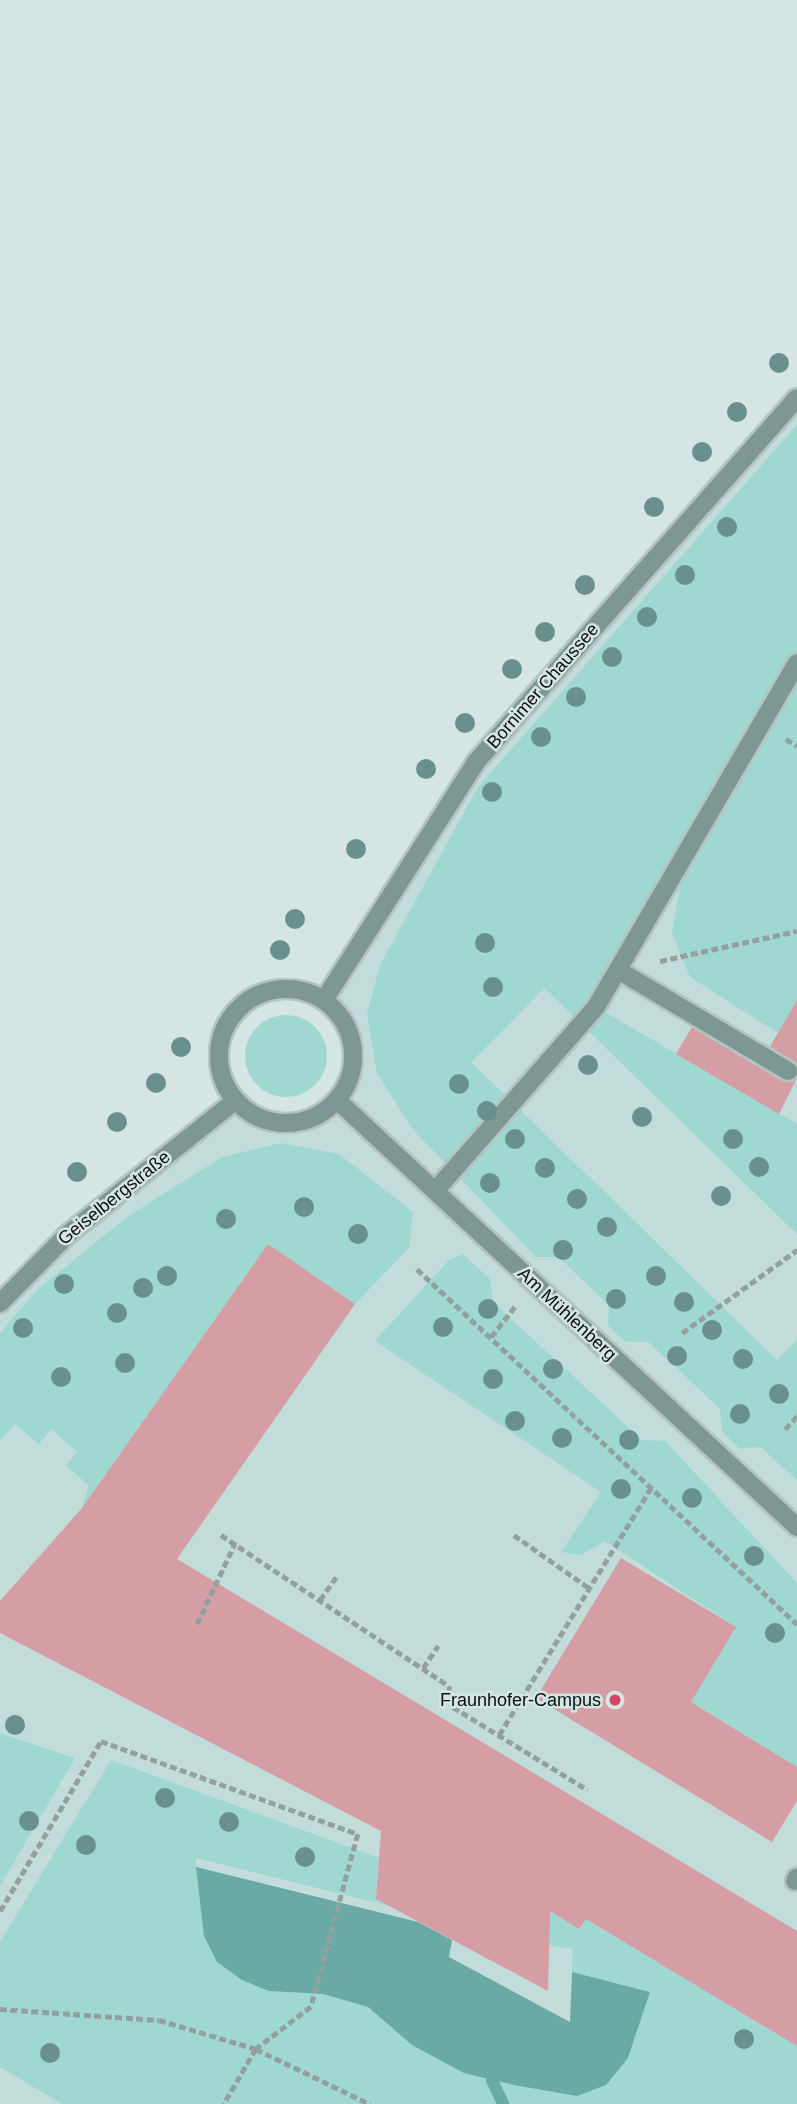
<!DOCTYPE html>
<html>
<head>
<meta charset="utf-8">
<style>
	body { margin:0 }
	#map { position:relative; width:797px; height:2104px; overflow:hidden; background:#d5e5e3; font-family:Arial,sans-serif }
	div>[style] { position:absolute }
	.built>* { inset:0; background:#c2dcd9 }
	.green>* { inset:0; background:#9fd7d1 }
	.round { border-radius:50% }
	.water>* { inset:0; background:#6aaaa4 }
	.stream>* { height:12px; margin:-6px; padding:0 6px; transform-origin:6px; border-radius:6px; background:#6aaaa4 }
	.building>* { inset:0; background:#d59da4 }
	.path>* { height:4.5px; margin-top:-2.25px; transform-origin:0; background:repeating-linear-gradient(90deg,#93a09e 0 7px,transparent 0 10.5px) }
	.roads { filter:drop-shadow(2px 0 #b5c3c1) drop-shadow(-2px 0 #b5c3c1) drop-shadow(0 2px #b5c3c1) drop-shadow(0 -2px #b5c3c1) }
	.minor>* { height:18px; margin:-9px; padding:0 9px; transform-origin:9px; border-radius:9px; background:#7c9794 }
	.minor>.ring { margin:-9px; padding:0; box-sizing:content-box; background:none; border:18px solid #7c9794; border-radius:50% }
	.trees>* { width:20px; height:20px; margin:-10px; border-radius:50%; background:#69908d }
	.dots>* { width:19px; height:19px; translate:-50% -50%; box-sizing:border-box; border:4px solid #d5e5e3; border-radius:50% }
	span { translate:-50% -50%; white-space:nowrap; text-align:center; line-height:1.15; -webkit-text-stroke:5px #d5e5e3; paint-order:stroke }
	.street-label { font-size:18px; color:#0a100f }
	.poi-label { font-size:18px; color:#0a100f }
	.right { translate:-100% -50%; text-align:right }
</style>
</head>
<body>
<div id="map">
	<div class="built">
		<div style="clip-path:polygon(797px 398px,797px 2104px,0 2104px,0 1303px,235px 1101px,256px 1117px,285px 1124px,315px 1117px,337px 1100px,349px 1082px,353px 1049px,344px 1022px,324px 1000px,476px 762px)"></div>
	</div>
	<div class="green">
		<div style="clip-path:polygon(797px 425px,797px 1000px,778px 1033px,690px 977px,672px 933px,685px 858px,596px 1007px,797px 1124px,797px 1234px,544px 988px,471px 1062px,777px 1360px,797px 1340px,797px 1480px,761px 1447px,739px 1448px,722px 1431px,720px 1409px,649px 1342px,626px 1342px,608px 1325px,609px 1305px,558px 1257px,536px 1257px,411px 1127px,377px 1073px,367px 1014px,380px 965px,478px 787px)"></div>
		<div class="round" style="left:245px;top:1015px;width:82px;height:82px"></div>
		<div style="clip-path:polygon(281px 1143px,339px 1154px,413px 1212px,409px 1248px,355px 1304px,268px 1244px,82px 1508px,89px 1485px,66px 1466px,77px 1452px,51px 1429px,39px 1444px,15px 1424px,0 1441px,0 1333px,37px 1290px,127px 1217px,222px 1157px)"></div>
		<div style="clip-path:polygon(463px 1254px,490px 1279px,493px 1302px,642px 1440px,665px 1441px,797px 1583px,797px 1767px,702px 1708px,684px 1712px,736px 1627px,605px 1541px,581px 1555px,561px 1552px,601px 1492px,375px 1341px,449px 1260px)"></div>
		<div style="clip-path:polygon(0 1733px,75px 1758px,0 1886px)"></div>
		<div style="clip-path:polygon(111px 1760px,379px 1858px,376px 1899px,386px 1905px,196px 1858px,204px 1936px,269px 1991px,323px 1994px,368px 2007px,412px 2045px,628px 2059px,650px 1992px,572px 1972px,573px 1949px,549px 1945px,545px 1894px,579px 1929px,586px 1919px,797px 2046px,797px 2104px,62px 2104px,0 2067px,0 1942px)"></div>
	</div>
	<div class="water">
		<div style="clip-path:polygon(196px 1867px,418px 1922px,452px 1940px,449px 1957px,570px 2022px,572px 1972px,650px 1992px,628px 2058px,606px 2085px,577px 2096px,514px 2085px,464px 2073px,412px 2045px,368px 2007px,323px 1994px,269px 1991px,242px 1980px,217px 1962px,204px 1936px)"></div>
	</div>
	<div class="stream">
		<div style="left:492px;top:2080px;width:26px;rotate:65deg"></div>
	</div>
	<div class="building">
		<div style="clip-path:polygon(797px 1000px,797px 1064px,770px 1047px)"></div>
		<div style="clip-path:polygon(692px 1027px,782px 1081px,797px 1078px,779px 1114px,676px 1054px)"></div>
		<div style="clip-path:polygon(268px 1244px,355px 1304px,177px 1559px,797px 1931px,797px 2046px,586px 1919px,579px 1929px,550px 1911px,548px 1991px,376px 1899px,381px 1831px,0 1633px,0 1601px,82px 1508px)"></div>
		<div style="clip-path:polygon(621px 1558px,736px 1627px,691px 1702px,797px 1767px,797px 1801px,772px 1842px,536px 1698px)"></div>
	</div>
	<div class="path">
		<div style="left:786px;top:739px;width:13px;rotate:32deg"></div>
		<div style="left:660px;top:961px;width:140px;rotate:-12.4deg"></div>
		<div style="left:417px;top:1269px;width:520px;rotate:43.05deg"></div>
		<div style="left:682px;top:1333px;width:142px;rotate:-35.8deg"></div>
		<div style="left:491px;top:1337px;width:41px;rotate:-52deg"></div>
		<div style="left:785px;top:1429px;width:18px;rotate:-47deg"></div>
		<div style="left:221px;top:1535px;width:273px;rotate:33.5deg"></div>
		<div style="left:449px;top:1686px;width:21px;rotate:79deg"></div>
		<div style="left:453px;top:1707px;width:158px;rotate:31.6deg"></div>
		<div style="left:514px;top:1535px;width:92px;rotate:35.2deg"></div>
		<div style="left:320px;top:1600px;width:29px;rotate:-55deg"></div>
		<div style="left:197px;top:1624px;width:89px;rotate:-64.9deg"></div>
		<div style="left:423px;top:1668px;width:27px;rotate:-56deg"></div>
		<div style="left:499px;top:1735px;width:292px;rotate:-58.4deg"></div>
		<div style="left:0;top:1911px;width:198px;rotate:-59.3deg"></div>
		<div style="left:101px;top:1741px;width:273px;rotate:19.9deg"></div>
		<div style="left:358px;top:1834px;width:179px;rotate:105.2deg"></div>
		<div style="left:311px;top:2007px;width:69px;rotate:142.6deg"></div>
		<div style="left:256px;top:2049px;width:127px;rotate:25.8deg"></div>
		<div style="left:0;top:2009px;width:159px;rotate:4deg"></div>
		<div style="left:159px;top:2020px;width:101px;rotate:16.6deg"></div>
		<div style="left:256px;top:2049px;width:64px;rotate:120.2deg"></div>
	</div>
	<div class="roads">
		<div class="minor">
			<div style="left:618px;top:970px;width:198px;rotate:30.7deg"></div>
			<div class="ring" style="left:219px;top:989px;width:116px;height:116px"></div>
			<div style="left:324px;top:1000px;width:282px;rotate:-57.4deg"></div>
			<div style="left:476px;top:762px;width:485px;rotate:-48.6deg"></div>
			<div style="left:337px;top:1100px;width:628px;rotate:42.87deg"></div>
			<div style="left:435px;top:1191px;width:244px;rotate:-48.8deg"></div>
			<div style="left:596px;top:1007px;width:398px;rotate:-59.7deg"></div>
			<div style="left:0;top:1303px;width:95px;rotate:-45.4deg"></div>
			<div style="left:67px;top:1235px;width:215px;rotate:-38.6deg"></div>
			<div style="left:795px;top:1881px;width:4px;rotate:-63deg"></div>
		</div>
	</div>
	<div class="trees">
		<div style="left:779px;top:363px"></div>
		<div style="left:737px;top:412px"></div>
		<div style="left:702px;top:452px"></div>
		<div style="left:654px;top:507px"></div>
		<div style="left:727px;top:527px"></div>
		<div style="left:685px;top:575px"></div>
		<div style="left:585px;top:585px"></div>
		<div style="left:647px;top:617px"></div>
		<div style="left:545px;top:632px"></div>
		<div style="left:612px;top:657px"></div>
		<div style="left:512px;top:669px"></div>
		<div style="left:576px;top:697px"></div>
		<div style="left:465px;top:723px"></div>
		<div style="left:541px;top:737px"></div>
		<div style="left:426px;top:769px"></div>
		<div style="left:492px;top:792px"></div>
		<div style="left:356px;top:849px"></div>
		<div style="left:295px;top:919px"></div>
		<div style="left:485px;top:943px"></div>
		<div style="left:280px;top:950px"></div>
		<div style="left:493px;top:987px"></div>
		<div style="left:181px;top:1047px"></div>
		<div style="left:588px;top:1065px"></div>
		<div style="left:156px;top:1083px"></div>
		<div style="left:459px;top:1084px"></div>
		<div style="left:487px;top:1111px"></div>
		<div style="left:642px;top:1117px"></div>
		<div style="left:117px;top:1122px"></div>
		<div style="left:515px;top:1139px"></div>
		<div style="left:733px;top:1139px"></div>
		<div style="left:759px;top:1167px"></div>
		<div style="left:545px;top:1168px"></div>
		<div style="left:77px;top:1172px"></div>
		<div style="left:490px;top:1183px"></div>
		<div style="left:721px;top:1196px"></div>
		<div style="left:577px;top:1199px"></div>
		<div style="left:304px;top:1207px"></div>
		<div style="left:226px;top:1219px"></div>
		<div style="left:607px;top:1227px"></div>
		<div style="left:358px;top:1234px"></div>
		<div style="left:563px;top:1250px"></div>
		<div style="left:167px;top:1276px"></div>
		<div style="left:656px;top:1276px"></div>
		<div style="left:64px;top:1284px"></div>
		<div style="left:143px;top:1288px"></div>
		<div style="left:616px;top:1299px"></div>
		<div style="left:684px;top:1302px"></div>
		<div style="left:488px;top:1309px"></div>
		<div style="left:117px;top:1313px"></div>
		<div style="left:443px;top:1327px"></div>
		<div style="left:23px;top:1328px"></div>
		<div style="left:712px;top:1330px"></div>
		<div style="left:677px;top:1356px"></div>
		<div style="left:743px;top:1359px"></div>
		<div style="left:125px;top:1363px"></div>
		<div style="left:553px;top:1369px"></div>
		<div style="left:61px;top:1377px"></div>
		<div style="left:493px;top:1379px"></div>
		<div style="left:779px;top:1394px"></div>
		<div style="left:740px;top:1414px"></div>
		<div style="left:515px;top:1421px"></div>
		<div style="left:562px;top:1438px"></div>
		<div style="left:629px;top:1440px"></div>
		<div style="left:621px;top:1489px"></div>
		<div style="left:692px;top:1498px"></div>
		<div style="left:754px;top:1556px"></div>
		<div style="left:775px;top:1633px"></div>
		<div style="left:15px;top:1725px"></div>
		<div style="left:165px;top:1798px"></div>
		<div style="left:29px;top:1821px"></div>
		<div style="left:229px;top:1822px"></div>
		<div style="left:86px;top:1845px"></div>
		<div style="left:305px;top:1857px"></div>
		<div style="left:744px;top:2039px"></div>
		<div style="left:50px;top:2053px"></div>
	</div>
	<div class="dots">
		<div style="left:615px;top:1700px;background:#d24365"></div>
	</div>
	<div class="street-label">
		<span style="left:543px;top:686px;rotate:-49deg">Bornimer Chaussee</span>
		<span style="left:114px;top:1198px;rotate:-39deg">Geiselbergstraße</span>
		<span style="left:567px;top:1314px;rotate:43deg">Am Mühlenberg</span>
	</div>
	<div class="poi-label">
		<span class="right" style="left:601px;top:1700px">Fraunhofer-Campus</span>
	</div>
</div>
</body>
</html>
